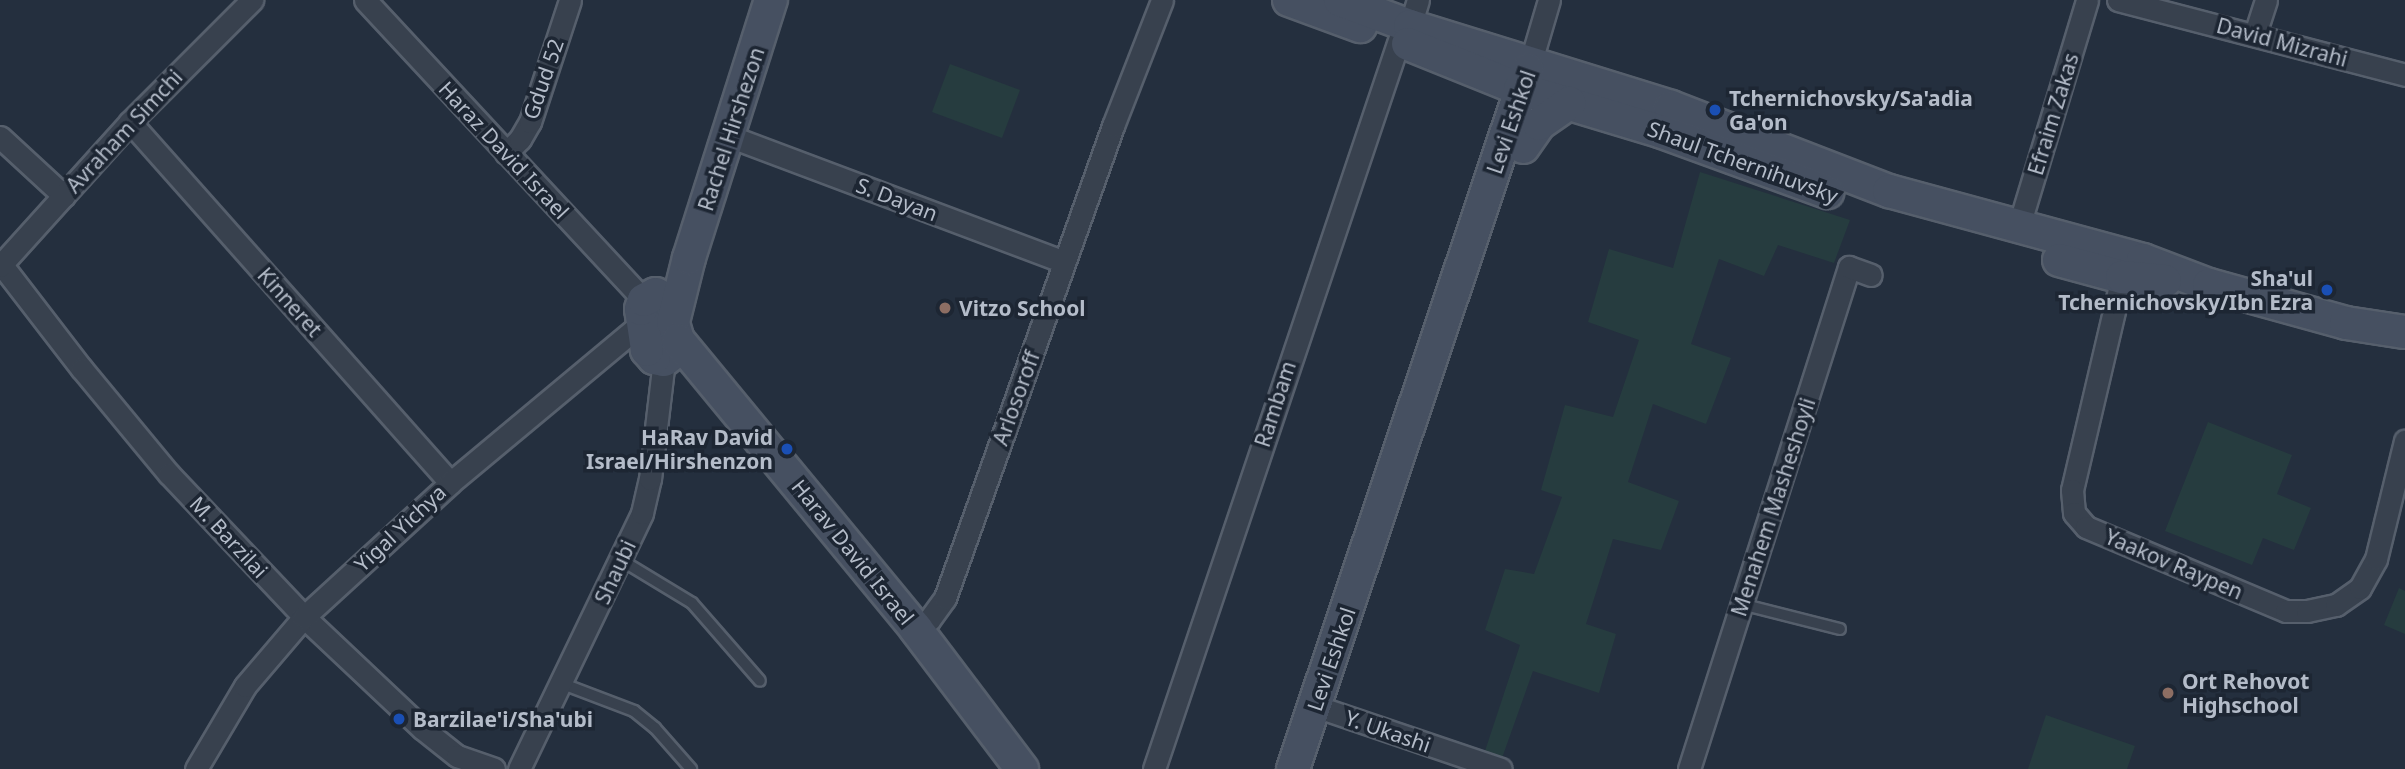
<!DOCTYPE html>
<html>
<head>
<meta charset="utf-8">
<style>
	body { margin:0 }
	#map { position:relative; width:2405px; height:769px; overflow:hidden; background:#242f3e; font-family:"Noto Sans",sans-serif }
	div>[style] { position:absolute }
	.green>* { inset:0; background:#263c3f }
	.roads { filter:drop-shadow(2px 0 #565f6c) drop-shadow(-2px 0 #565f6c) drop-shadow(0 2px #565f6c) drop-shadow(0 -2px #565f6c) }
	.lane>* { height:10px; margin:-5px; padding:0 5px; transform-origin:5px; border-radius:5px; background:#38414e }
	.street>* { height:21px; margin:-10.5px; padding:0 10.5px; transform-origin:10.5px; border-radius:10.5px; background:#38414e }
	.secondary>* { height:32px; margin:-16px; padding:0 16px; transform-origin:16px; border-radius:16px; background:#465061 }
	.dots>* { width:19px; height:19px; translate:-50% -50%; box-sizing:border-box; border:4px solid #1d2633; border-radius:50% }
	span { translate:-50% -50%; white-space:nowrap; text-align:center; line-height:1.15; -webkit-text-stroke:7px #1d2633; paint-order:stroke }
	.street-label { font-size:21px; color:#b4bcc9 }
	.poi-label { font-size:21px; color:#b4bcc9; font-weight:700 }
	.left { translate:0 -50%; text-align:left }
	.right { translate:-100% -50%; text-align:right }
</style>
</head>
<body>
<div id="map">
	<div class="green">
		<div style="clip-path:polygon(950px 64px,1020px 90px,1002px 138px,932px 112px)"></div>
		<div style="clip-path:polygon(1700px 172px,1850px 220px,1834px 263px,1778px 245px,1764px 276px,1719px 259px,1691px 344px,1731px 358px,1706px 424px,1653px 404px,1628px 482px,1679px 501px,1661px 550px,1613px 539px,1586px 624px,1616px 634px,1599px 693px,1533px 671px,1502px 758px,1484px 754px,1520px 645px,1485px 630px,1505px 569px,1534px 574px,1562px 497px,1541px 490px,1565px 405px,1613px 417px,1639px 340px,1588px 322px,1609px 249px,1673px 268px)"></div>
		<div style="clip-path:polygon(2208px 422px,2292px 455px,2277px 494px,2311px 508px,2294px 550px,2263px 538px,2252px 565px,2165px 531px)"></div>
		<div style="clip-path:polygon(2399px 588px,2405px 591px,2405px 634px,2384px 625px)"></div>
		<div style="clip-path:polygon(2046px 715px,2135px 746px,2127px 769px,2028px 769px)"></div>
	</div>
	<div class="roads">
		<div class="lane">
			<div style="left:621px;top:560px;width:83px;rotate:31.2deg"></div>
			<div style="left:692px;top:603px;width:103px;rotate:48.9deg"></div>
			<div style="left:1741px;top:604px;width:102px;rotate:14.2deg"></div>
			<div style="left:563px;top:684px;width:76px;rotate:20.8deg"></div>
			<div style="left:634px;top:711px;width:27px;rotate:39deg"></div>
			<div style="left:655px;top:728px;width:55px;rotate:48.7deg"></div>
		</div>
		<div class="street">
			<div style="left:365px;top:0;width:410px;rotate:47.1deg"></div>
			<div style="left:2118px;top:0;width:297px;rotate:14.6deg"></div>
			<div style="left:1410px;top:26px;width:27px;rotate:-73deg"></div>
			<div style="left:2255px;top:34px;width:36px;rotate:-72deg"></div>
			<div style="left:1531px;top:61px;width:64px;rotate:-73.6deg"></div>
			<div style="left:130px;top:122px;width:482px;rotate:48.4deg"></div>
			<div style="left:729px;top:136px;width:358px;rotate:20.6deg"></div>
			<div style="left:0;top:137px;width:87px;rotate:42.7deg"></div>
			<div style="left:506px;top:153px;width:20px;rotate:-45deg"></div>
			<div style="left:520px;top:139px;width:20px;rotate:-60deg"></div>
			<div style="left:530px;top:122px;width:128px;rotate:-71.8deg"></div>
			<div style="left:2018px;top:229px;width:239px;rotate:-73.2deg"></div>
			<div style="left:1px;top:264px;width:133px;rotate:52.4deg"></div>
			<div style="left:82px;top:369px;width:136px;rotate:50.4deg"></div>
			<div style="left:169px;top:474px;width:197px;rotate:46.6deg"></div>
			<div style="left:304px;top:617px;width:163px;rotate:43.3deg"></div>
			<div style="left:423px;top:729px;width:43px;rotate:38.5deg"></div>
			<div style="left:457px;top:756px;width:39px;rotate:19deg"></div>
			<div style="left:0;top:266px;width:194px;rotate:-47.9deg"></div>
			<div style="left:130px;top:122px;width:173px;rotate:-45deg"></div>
			<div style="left:2122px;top:277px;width:219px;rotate:103.2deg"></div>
			<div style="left:2072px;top:490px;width:23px;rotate:85deg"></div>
			<div style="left:2074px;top:513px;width:18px;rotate:49deg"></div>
			<div style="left:2086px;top:527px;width:217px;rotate:22.8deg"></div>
			<div style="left:2286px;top:611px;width:21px"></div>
			<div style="left:2307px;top:611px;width:30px;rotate:-12deg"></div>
			<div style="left:2336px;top:605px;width:29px;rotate:-35deg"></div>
			<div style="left:2360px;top:588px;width:33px;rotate:-61deg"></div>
			<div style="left:2376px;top:559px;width:122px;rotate:-76.2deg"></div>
			<div style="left:916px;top:629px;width:16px;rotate:-35deg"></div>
			<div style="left:929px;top:620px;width:27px;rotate:-54deg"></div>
			<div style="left:945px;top:598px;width:501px;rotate:-70.41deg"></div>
			<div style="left:1113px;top:126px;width:135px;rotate:-68.7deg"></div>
			<div style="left:1315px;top:706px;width:196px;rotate:18.7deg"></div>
			<div style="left:196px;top:769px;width:96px;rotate:-59.4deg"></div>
			<div style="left:245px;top:686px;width:91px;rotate:-49.5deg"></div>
			<div style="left:304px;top:617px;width:198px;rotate:-42.5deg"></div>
			<div style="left:450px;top:483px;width:251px;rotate:-39.8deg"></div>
			<div style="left:519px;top:769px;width:284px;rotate:-64.3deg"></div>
			<div style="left:642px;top:513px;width:35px;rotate:-77deg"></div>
			<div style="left:650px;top:479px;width:120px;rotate:-83.3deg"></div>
			<div style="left:1154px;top:769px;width:769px;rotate:-71.42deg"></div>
			<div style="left:1689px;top:769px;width:527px;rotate:-72.32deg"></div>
			<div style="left:1849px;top:267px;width:23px;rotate:20deg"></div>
		</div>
		<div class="secondary">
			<div style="left:1289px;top:0;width:76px;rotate:20.1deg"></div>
			<div style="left:1340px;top:0;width:75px;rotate:20.4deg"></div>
			<div style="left:1410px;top:26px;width:273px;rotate:17.2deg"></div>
			<div style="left:1671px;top:107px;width:234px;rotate:21.1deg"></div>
			<div style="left:1889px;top:191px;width:263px;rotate:15.2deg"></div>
			<div style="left:2143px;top:260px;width:71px;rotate:20.7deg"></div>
			<div style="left:2209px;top:285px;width:142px;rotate:15.5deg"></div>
			<div style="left:2346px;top:323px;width:60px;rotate:8.7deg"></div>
			<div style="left:1408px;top:44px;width:121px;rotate:21.9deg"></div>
			<div style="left:1520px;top:89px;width:148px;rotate:16.8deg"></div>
			<div style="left:1662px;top:132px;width:176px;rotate:20deg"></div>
			<div style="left:1523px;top:147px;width:28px;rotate:-55deg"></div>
			<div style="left:1539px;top:124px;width:37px;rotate:-35deg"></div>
			<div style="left:2059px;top:260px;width:65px;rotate:15.1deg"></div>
			<div style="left:2122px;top:277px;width:43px;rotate:5.3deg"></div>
			<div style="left:656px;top:294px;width:14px;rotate:36deg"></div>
			<div style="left:667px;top:302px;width:40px;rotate:74deg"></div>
			<div style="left:678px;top:340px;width:11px;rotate:100deg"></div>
			<div style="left:676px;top:351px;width:15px;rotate:143deg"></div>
			<div style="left:664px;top:360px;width:10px;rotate:-169deg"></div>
			<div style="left:654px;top:358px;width:11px;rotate:-131deg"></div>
			<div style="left:647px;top:350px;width:41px;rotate:-98.3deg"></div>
			<div style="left:641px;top:309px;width:9px;rotate:-72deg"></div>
			<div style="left:644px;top:300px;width:13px;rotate:-27deg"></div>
			<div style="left:673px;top:322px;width:66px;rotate:-76deg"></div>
			<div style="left:689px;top:258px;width:271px;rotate:-72.4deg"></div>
			<div style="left:678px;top:340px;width:374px;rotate:50.5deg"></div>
			<div style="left:916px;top:629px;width:176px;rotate:52.9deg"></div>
			<div style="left:1293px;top:769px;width:738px;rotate:-71.44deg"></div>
		</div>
	</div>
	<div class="dots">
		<div style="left:1715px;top:110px;background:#1a4fb4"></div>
		<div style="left:2327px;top:290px;background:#1a4fb4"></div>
		<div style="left:945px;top:308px;background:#8d6e63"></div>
		<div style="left:787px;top:449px;background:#1a4fb4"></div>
		<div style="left:2168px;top:693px;background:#8d6e63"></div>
		<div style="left:399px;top:719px;background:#1a4fb4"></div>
	</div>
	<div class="street-label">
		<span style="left:2282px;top:42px;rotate:15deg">David Mizrahi</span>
		<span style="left:543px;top:79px;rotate:-71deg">Gdud 52</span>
		<span style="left:2053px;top:114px;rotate:-73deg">Efraim Zakas</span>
		<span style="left:1511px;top:122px;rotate:-71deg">Levi Eshkol</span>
		<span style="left:731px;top:129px;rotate:-72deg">Rachel Hirshezon</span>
		<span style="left:124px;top:131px;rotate:-47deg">Avraham Simchi</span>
		<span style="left:504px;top:150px;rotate:47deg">Haraz David Israel</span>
		<span style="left:1743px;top:162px;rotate:20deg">Shaul Tchernihuvsky</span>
		<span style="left:897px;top:199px;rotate:21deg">S. Dayan</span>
		<span style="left:290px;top:302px;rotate:48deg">Kinneret</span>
		<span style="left:1016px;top:398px;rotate:-70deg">Arlosoroff</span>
		<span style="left:1275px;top:404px;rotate:-72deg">Rambam</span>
		<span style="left:1773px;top:507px;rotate:-72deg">Menahem Masheshoyli</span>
		<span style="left:400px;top:528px;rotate:-43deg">Yigal Yichya</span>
		<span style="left:229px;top:537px;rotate:47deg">M. Barzilai</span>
		<span style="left:853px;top:552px;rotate:51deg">Harav David Israel</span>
		<span style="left:2174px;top:564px;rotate:23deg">Yaakov Raypen</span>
		<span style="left:615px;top:572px;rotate:-65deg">Shaubi</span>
		<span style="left:1331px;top:659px;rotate:-71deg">Levi Eshkol</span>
		<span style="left:1388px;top:731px;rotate:19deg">Y. Ukashi</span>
	</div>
	<div class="poi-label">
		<span class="left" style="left:1729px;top:110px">Tchernichovsky/Sa'adia<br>Ga'on</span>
		<span class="right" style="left:2313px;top:290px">Sha'ul<br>Tchernichovsky/Ibn Ezra</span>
		<span class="left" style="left:959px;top:308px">Vitzo School</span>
		<span class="right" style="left:773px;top:449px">HaRav David<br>Israel/Hirshenzon</span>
		<span class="left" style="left:2182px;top:693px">Ort Rehovot<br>Highschool</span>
		<span class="left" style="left:413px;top:719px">Barzilae'i/Sha'ubi</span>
	</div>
</div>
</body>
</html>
